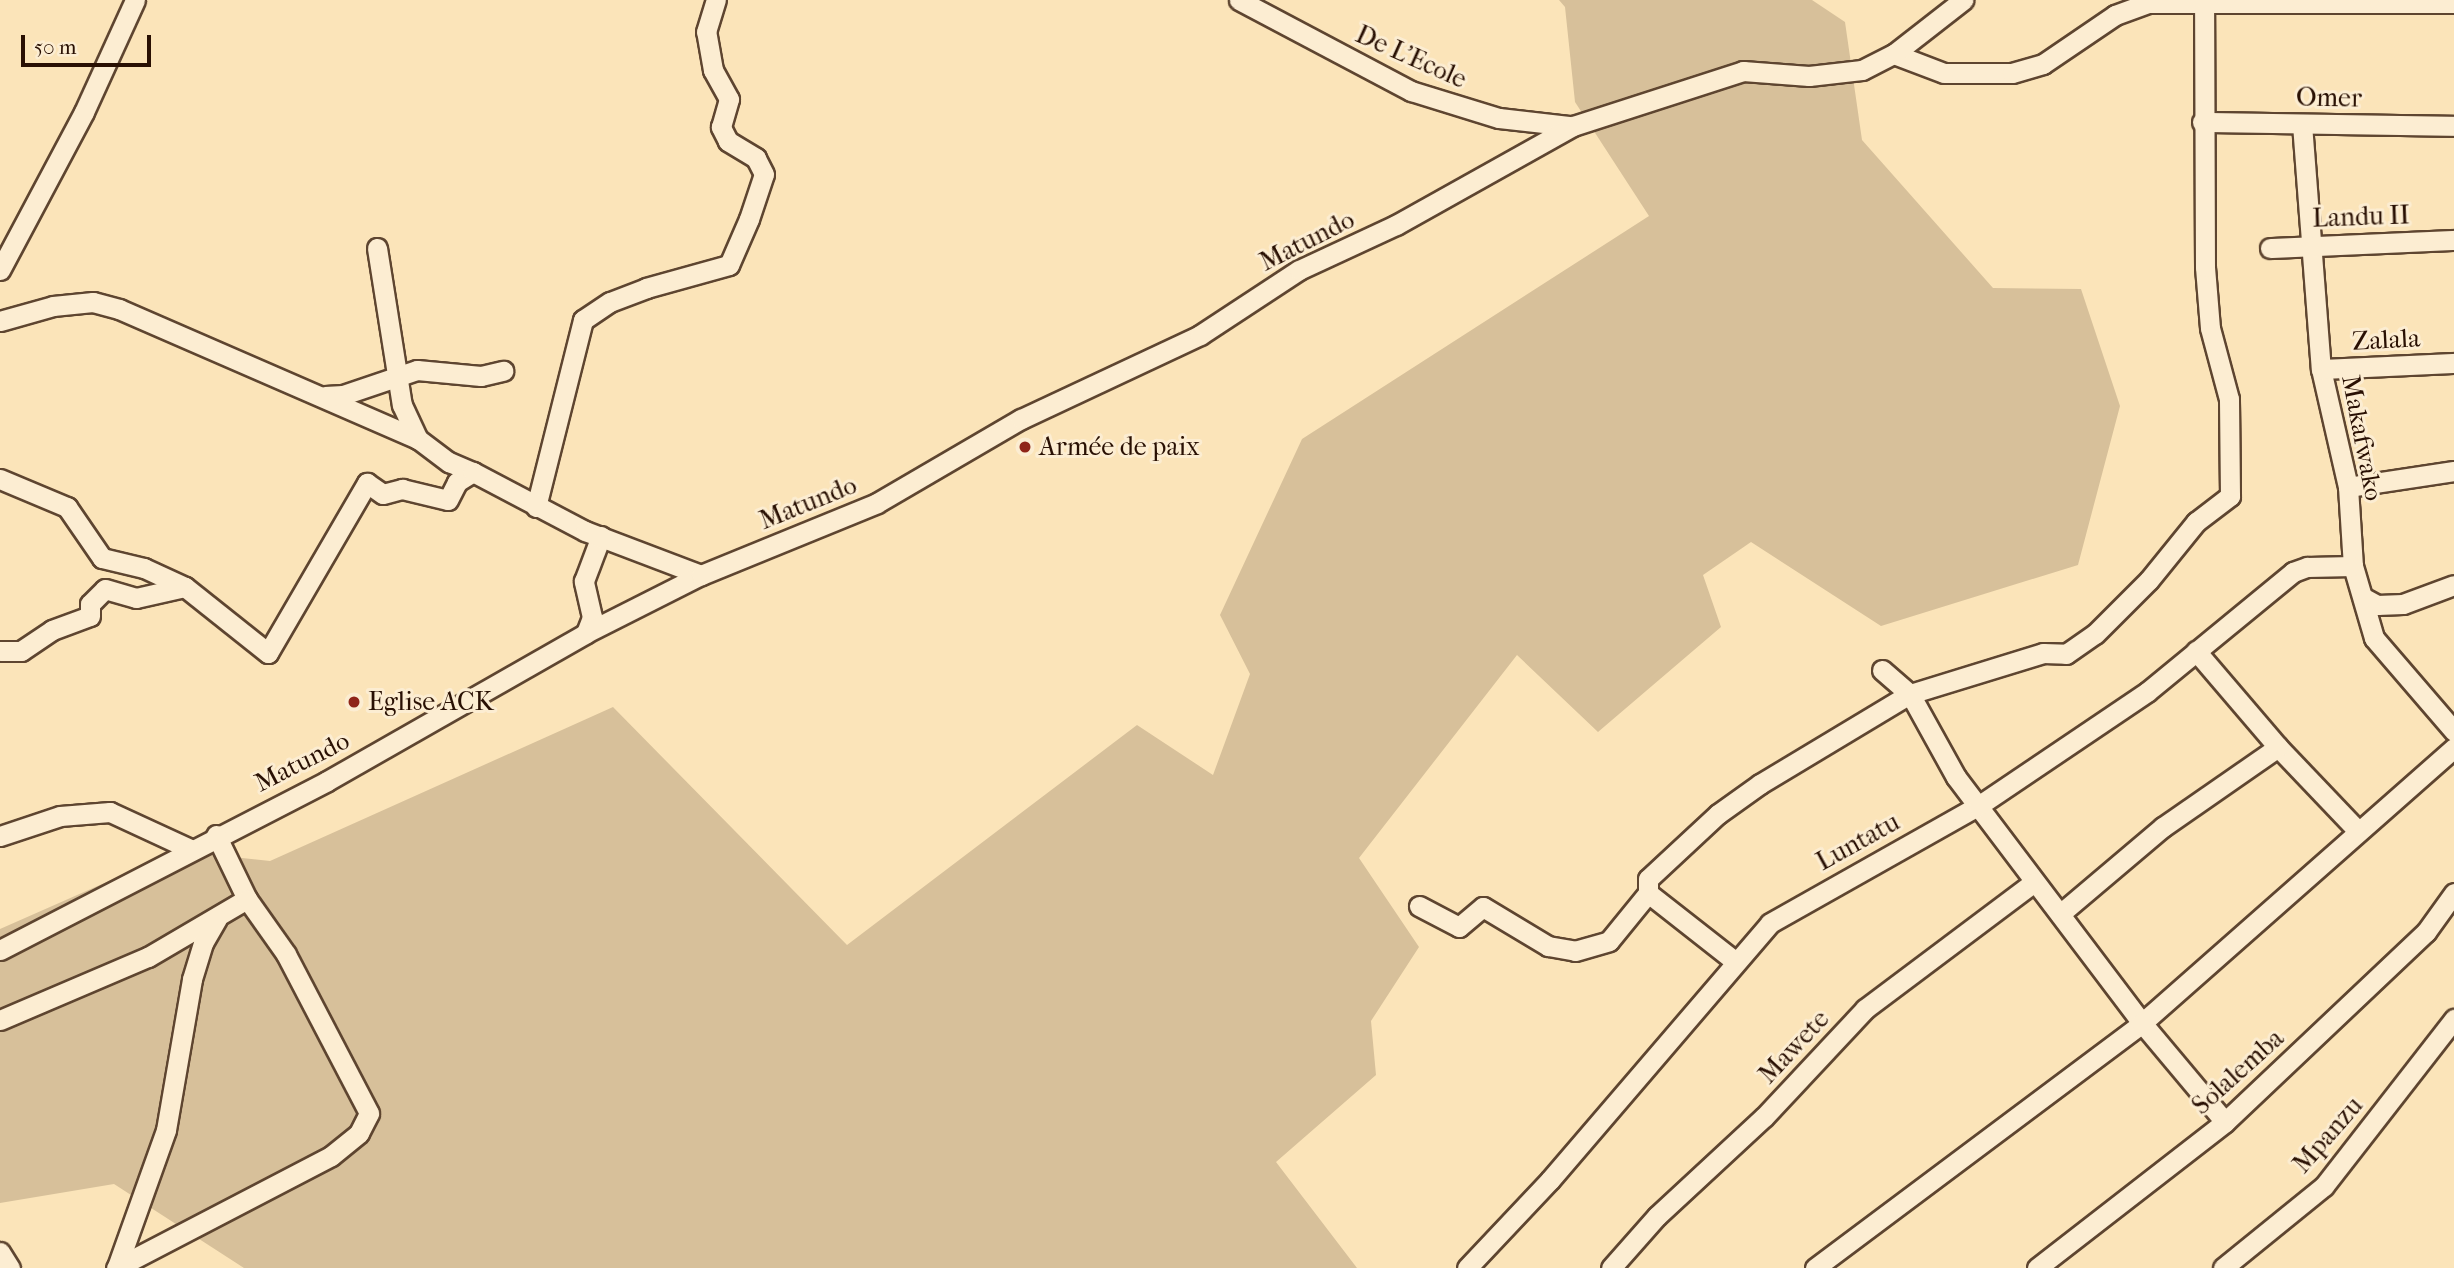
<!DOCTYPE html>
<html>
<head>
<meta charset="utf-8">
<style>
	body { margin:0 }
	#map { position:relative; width:2454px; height:1268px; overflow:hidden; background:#fbe4b9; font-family:"IM FELL French Canon",serif }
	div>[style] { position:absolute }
	.green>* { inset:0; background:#d7c09a }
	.roads { filter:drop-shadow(2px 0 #5e4530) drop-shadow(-2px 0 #5e4530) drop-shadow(0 2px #5e4530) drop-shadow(0 -2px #5e4530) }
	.minor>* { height:19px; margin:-9.5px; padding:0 9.5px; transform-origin:9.5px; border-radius:9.5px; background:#fcedd2 }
	.dots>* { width:19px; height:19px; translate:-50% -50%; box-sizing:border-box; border:4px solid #fcedd2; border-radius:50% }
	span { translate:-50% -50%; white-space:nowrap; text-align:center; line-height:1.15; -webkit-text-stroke:6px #fcedd2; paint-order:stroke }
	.street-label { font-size:26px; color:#291003 }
	.poi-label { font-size:26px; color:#291003 }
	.left { translate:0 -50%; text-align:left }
	.scale { position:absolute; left:21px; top:35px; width:130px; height:32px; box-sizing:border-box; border:4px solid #291003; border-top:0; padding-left:9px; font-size:21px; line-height:24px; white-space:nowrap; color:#291003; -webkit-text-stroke:5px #fcedd2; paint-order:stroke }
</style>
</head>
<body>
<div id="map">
	<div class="green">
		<div style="clip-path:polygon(1559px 0,1812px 0,1845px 22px,1862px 140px,1993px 288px,2081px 289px,2120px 406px,2078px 565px,1881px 626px,1751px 542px,1703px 575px,1721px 627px,1598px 732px,1517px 655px,1359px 858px,1419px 947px,1371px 1021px,1376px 1075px,1276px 1162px,1357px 1268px,244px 1268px,114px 1184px,0 1203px,0 929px,177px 851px,270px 861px,613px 707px,847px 945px,1137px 725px,1213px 775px,1250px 674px,1220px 615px,1302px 439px,1649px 216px,1575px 102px,1565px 7px)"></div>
	</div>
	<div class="roads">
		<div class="minor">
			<div style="left:1239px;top:0;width:195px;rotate:27.9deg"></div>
			<div style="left:1411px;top:91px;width:92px;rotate:17.1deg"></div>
			<div style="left:1499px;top:118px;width:70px;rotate:6.5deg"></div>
			<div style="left:1894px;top:54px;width:53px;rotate:20.8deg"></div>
			<div style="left:1944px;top:73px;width:68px"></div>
			<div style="left:2012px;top:73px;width:32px;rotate:-16deg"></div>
			<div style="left:2043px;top:64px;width:87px;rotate:-34.2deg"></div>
			<div style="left:2115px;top:15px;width:35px;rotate:-20deg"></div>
			<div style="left:2148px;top:3px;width:306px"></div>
			<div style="left:2202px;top:122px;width:252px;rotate:0.9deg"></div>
			<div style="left:2302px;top:124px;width:246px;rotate:85.6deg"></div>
			<div style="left:2321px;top:369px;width:121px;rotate:77.1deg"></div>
			<div style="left:2348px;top:487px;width:79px;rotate:86.4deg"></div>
			<div style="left:2353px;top:566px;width:75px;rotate:73.7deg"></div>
			<div style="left:2374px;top:638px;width:123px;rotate:49.3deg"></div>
			<div style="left:377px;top:248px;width:159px;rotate:81deg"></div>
			<div style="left:402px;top:405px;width:38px;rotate:65deg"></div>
			<div style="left:2270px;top:248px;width:184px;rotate:-2.5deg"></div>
			<div style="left:0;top:270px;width:179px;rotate:-62deg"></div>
			<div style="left:84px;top:112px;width:123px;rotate:-65.5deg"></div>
			<div style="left:0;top:321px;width:55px;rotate:-15.8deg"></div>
			<div style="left:53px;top:306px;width:40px;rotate:-5.7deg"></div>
			<div style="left:93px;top:302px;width:27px;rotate:15deg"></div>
			<div style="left:119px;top:309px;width:326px;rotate:23.5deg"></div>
			<div style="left:418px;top:439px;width:39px;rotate:37deg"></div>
			<div style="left:449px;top:462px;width:26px;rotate:23deg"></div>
			<div style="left:2321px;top:369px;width:133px;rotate:-2.6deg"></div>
			<div style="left:325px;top:396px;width:18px;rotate:-3deg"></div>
			<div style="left:343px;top:395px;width:78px;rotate:-18.7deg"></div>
			<div style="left:417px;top:370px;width:64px;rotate:5.4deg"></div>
			<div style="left:481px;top:376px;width:23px;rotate:-13deg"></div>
			<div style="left:0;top:479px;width:73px;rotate:22.7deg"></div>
			<div style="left:67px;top:507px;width:62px;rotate:55.5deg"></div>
			<div style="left:102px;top:558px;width:43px;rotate:13.4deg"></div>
			<div style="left:144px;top:568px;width:45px;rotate:24.9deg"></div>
			<div style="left:2348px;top:487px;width:107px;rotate:-8.6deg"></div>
			<div style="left:536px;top:507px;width:193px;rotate:-75.9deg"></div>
			<div style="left:583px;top:320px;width:32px;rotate:-34deg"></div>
			<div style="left:610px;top:302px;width:39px;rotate:-21deg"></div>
			<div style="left:646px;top:288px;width:86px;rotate:-15.5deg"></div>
			<div style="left:729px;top:265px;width:50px;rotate:-66.5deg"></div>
			<div style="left:749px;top:219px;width:47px;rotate:-71.6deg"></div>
			<div style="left:764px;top:174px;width:18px;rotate:-117deg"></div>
			<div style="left:756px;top:158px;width:33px;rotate:-149deg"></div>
			<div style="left:728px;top:141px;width:16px;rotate:-117deg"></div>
			<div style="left:721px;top:127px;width:29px;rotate:-74deg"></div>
			<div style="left:729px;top:99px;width:33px;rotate:-119deg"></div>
			<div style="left:713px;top:70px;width:39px;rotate:-100deg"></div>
			<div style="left:706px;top:32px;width:34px;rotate:-73deg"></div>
			<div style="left:2364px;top:598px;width:15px;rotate:28deg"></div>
			<div style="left:2377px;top:605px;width:26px;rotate:-2deg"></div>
			<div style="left:2403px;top:604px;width:54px;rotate:-20.4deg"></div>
			<div style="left:586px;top:633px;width:17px;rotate:-69deg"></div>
			<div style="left:592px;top:617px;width:37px;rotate:-103deg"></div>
			<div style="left:584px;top:581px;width:48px;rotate:-69.3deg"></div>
			<div style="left:0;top:651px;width:21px"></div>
			<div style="left:21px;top:651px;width:37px;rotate:-34deg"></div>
			<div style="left:52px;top:630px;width:40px;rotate:-20.2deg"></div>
			<div style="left:90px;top:616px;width:12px;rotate:-90deg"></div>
			<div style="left:90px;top:604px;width:21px;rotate:-45deg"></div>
			<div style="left:105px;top:589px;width:32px;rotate:16deg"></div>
			<div style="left:136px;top:598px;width:50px;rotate:-12.7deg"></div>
			<div style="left:185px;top:587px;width:106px;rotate:38.5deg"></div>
			<div style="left:268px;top:653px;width:197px;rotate:-59.8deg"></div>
			<div style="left:367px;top:483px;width:19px;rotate:35deg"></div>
			<div style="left:383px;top:494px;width:20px;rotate:-15deg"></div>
			<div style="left:402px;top:489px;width:47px;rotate:13.4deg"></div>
			<div style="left:448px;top:500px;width:20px;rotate:-63deg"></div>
			<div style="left:457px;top:482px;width:19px;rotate:-32deg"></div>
			<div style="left:473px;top:472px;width:127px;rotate:27.8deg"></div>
			<div style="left:585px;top:531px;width:124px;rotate:20.8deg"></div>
			<div style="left:2196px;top:651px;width:126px;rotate:49.5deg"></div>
			<div style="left:2278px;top:747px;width:115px;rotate:46.4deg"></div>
			<div style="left:1882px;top:670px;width:37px;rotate:41deg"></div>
			<div style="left:1910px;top:694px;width:95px;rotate:61deg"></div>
			<div style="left:1956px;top:777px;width:308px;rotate:52.9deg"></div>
			<div style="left:2142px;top:1023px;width:129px;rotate:50deg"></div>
			<div style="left:0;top:836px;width:63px;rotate:-18.4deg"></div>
			<div style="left:60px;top:816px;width:50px;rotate:-4.6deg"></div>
			<div style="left:110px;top:812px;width:88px;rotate:24.8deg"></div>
			<div style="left:1419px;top:906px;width:45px;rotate:27.7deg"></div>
			<div style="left:1459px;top:927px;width:31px;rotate:-40deg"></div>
			<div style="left:1483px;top:907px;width:76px;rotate:31deg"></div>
			<div style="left:1548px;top:946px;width:27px;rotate:10deg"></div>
			<div style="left:1575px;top:951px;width:35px;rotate:-16deg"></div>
			<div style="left:1609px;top:941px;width:62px;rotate:-50.9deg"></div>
			<div style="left:2060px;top:914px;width:135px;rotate:-40.2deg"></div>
			<div style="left:2163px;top:827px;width:140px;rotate:-34.8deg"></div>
			<div style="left:0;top:950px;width:368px;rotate:-27.3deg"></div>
			<div style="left:327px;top:781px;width:298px;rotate:-29.7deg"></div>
			<div style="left:586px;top:633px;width:129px;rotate:-26.8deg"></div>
			<div style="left:701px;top:575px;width:190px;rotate:-22.2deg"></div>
			<div style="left:877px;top:503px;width:167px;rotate:-30.3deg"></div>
			<div style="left:1021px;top:419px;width:198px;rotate:-25.1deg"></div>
			<div style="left:1200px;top:335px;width:118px;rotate:-33.3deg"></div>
			<div style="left:1299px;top:270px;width:107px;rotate:-24.9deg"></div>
			<div style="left:1396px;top:225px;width:203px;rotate:-29.2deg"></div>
			<div style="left:1573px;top:126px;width:179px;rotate:-17.9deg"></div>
			<div style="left:1743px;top:71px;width:66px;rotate:4.3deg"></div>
			<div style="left:1809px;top:76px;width:53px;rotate:-6.5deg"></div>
			<div style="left:1862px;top:70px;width:36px;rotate:-27deg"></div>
			<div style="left:1894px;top:54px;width:88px;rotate:-38deg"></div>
			<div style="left:1736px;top:962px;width:112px;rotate:-141.9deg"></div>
			<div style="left:1648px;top:893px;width:14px;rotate:-90deg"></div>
			<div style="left:1648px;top:879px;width:96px;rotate:-42.9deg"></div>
			<div style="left:1718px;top:814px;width:52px;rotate:-35.5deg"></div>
			<div style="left:1760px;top:784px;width:175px;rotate:-31deg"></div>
			<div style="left:1910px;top:694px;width:139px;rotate:-17.1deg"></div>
			<div style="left:2043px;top:653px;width:23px;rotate:2deg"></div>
			<div style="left:2066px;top:654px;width:35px;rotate:-35deg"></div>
			<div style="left:2095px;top:634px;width:76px;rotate:-45deg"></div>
			<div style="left:2149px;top:580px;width:75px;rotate:-51deg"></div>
			<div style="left:2196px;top:522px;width:43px;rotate:-37.4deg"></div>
			<div style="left:2230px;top:496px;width:97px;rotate:-90.6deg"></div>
			<div style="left:2229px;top:399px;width:73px;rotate:-105deg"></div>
			<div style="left:2210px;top:328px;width:61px;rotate:-94.7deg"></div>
			<div style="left:2205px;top:267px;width:264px;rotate:-90.2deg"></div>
			<div style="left:0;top:1020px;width:161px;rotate:-23.1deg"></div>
			<div style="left:148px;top:957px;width:115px;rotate:-30.4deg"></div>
			<div style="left:247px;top:899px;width:71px;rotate:-115.8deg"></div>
			<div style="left:0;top:1252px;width:19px;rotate:58deg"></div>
			<div style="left:117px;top:1267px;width:145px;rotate:-70.3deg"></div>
			<div style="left:166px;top:1130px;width:153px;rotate:-80.2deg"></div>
			<div style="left:192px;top:979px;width:38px;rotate:-73deg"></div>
			<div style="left:203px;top:943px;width:28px;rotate:-60deg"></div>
			<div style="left:116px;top:1268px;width:242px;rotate:-27.5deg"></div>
			<div style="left:331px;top:1156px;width:36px;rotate:-39deg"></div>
			<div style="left:359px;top:1133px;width:22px;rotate:-63deg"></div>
			<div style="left:369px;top:1113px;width:179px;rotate:-117.6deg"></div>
			<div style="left:286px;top:954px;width:67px;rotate:-125.3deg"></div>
			<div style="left:1467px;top:1268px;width:121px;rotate:-46.7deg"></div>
			<div style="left:1550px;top:1180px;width:338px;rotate:-49.4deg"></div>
			<div style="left:1770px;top:923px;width:239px;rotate:-29.4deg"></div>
			<div style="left:1978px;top:806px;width:204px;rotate:-34deg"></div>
			<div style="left:2147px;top:692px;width:189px;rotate:-39.4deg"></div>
			<div style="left:2293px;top:572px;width:15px;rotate:-20deg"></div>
			<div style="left:2307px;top:567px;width:46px;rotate:-1.2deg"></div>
			<div style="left:1611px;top:1268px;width:69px;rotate:-48.5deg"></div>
			<div style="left:1657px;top:1216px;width:146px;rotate:-42.8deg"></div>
			<div style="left:1764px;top:1117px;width:148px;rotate:-46.9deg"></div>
			<div style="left:1865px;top:1009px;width:211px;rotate:-36.9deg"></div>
			<div style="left:1815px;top:1268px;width:409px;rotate:-36.8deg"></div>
			<div style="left:2142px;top:1023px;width:416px;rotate:-41.4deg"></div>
			<div style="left:2037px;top:1268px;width:238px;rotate:-37.8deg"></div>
			<div style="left:2225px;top:1122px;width:277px;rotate:-43.4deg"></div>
			<div style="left:2426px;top:932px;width:48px;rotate:-54.3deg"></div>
			<div style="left:2223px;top:1268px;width:130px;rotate:-39.1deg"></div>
			<div style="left:2324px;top:1186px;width:212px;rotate:-52.1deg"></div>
		</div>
	</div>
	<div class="dots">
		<div style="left:1025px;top:447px;background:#8f2418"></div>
		<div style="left:354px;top:702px;background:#8f2418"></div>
	</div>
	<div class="street-label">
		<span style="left:1411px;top:57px;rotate:24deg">De L'Ecole</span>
		<span style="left:2329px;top:98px;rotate:1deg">Omer</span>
		<span style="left:2361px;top:217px;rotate:-2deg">Landu II</span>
		<span style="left:1307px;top:241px;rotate:-27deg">Matundo</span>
		<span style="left:2386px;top:340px;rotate:-3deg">Zalala</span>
		<span style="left:2362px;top:438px;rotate:79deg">Makafwako</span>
		<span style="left:808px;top:503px;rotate:-22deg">Matundo</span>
		<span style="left:302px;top:762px;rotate:-27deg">Matundo</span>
		<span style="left:1858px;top:842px;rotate:-29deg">Luntatu</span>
		<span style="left:1794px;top:1047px;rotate:-47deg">Mawete</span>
		<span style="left:2238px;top:1072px;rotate:-42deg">Solalemba</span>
		<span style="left:2328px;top:1135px;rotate:-49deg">Mpanzu</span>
	</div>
	<div class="poi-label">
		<span class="left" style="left:1039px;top:447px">Armée de paix</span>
		<span class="left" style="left:368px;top:702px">Eglise ACK</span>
	</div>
	<div class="scale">50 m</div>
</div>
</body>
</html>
